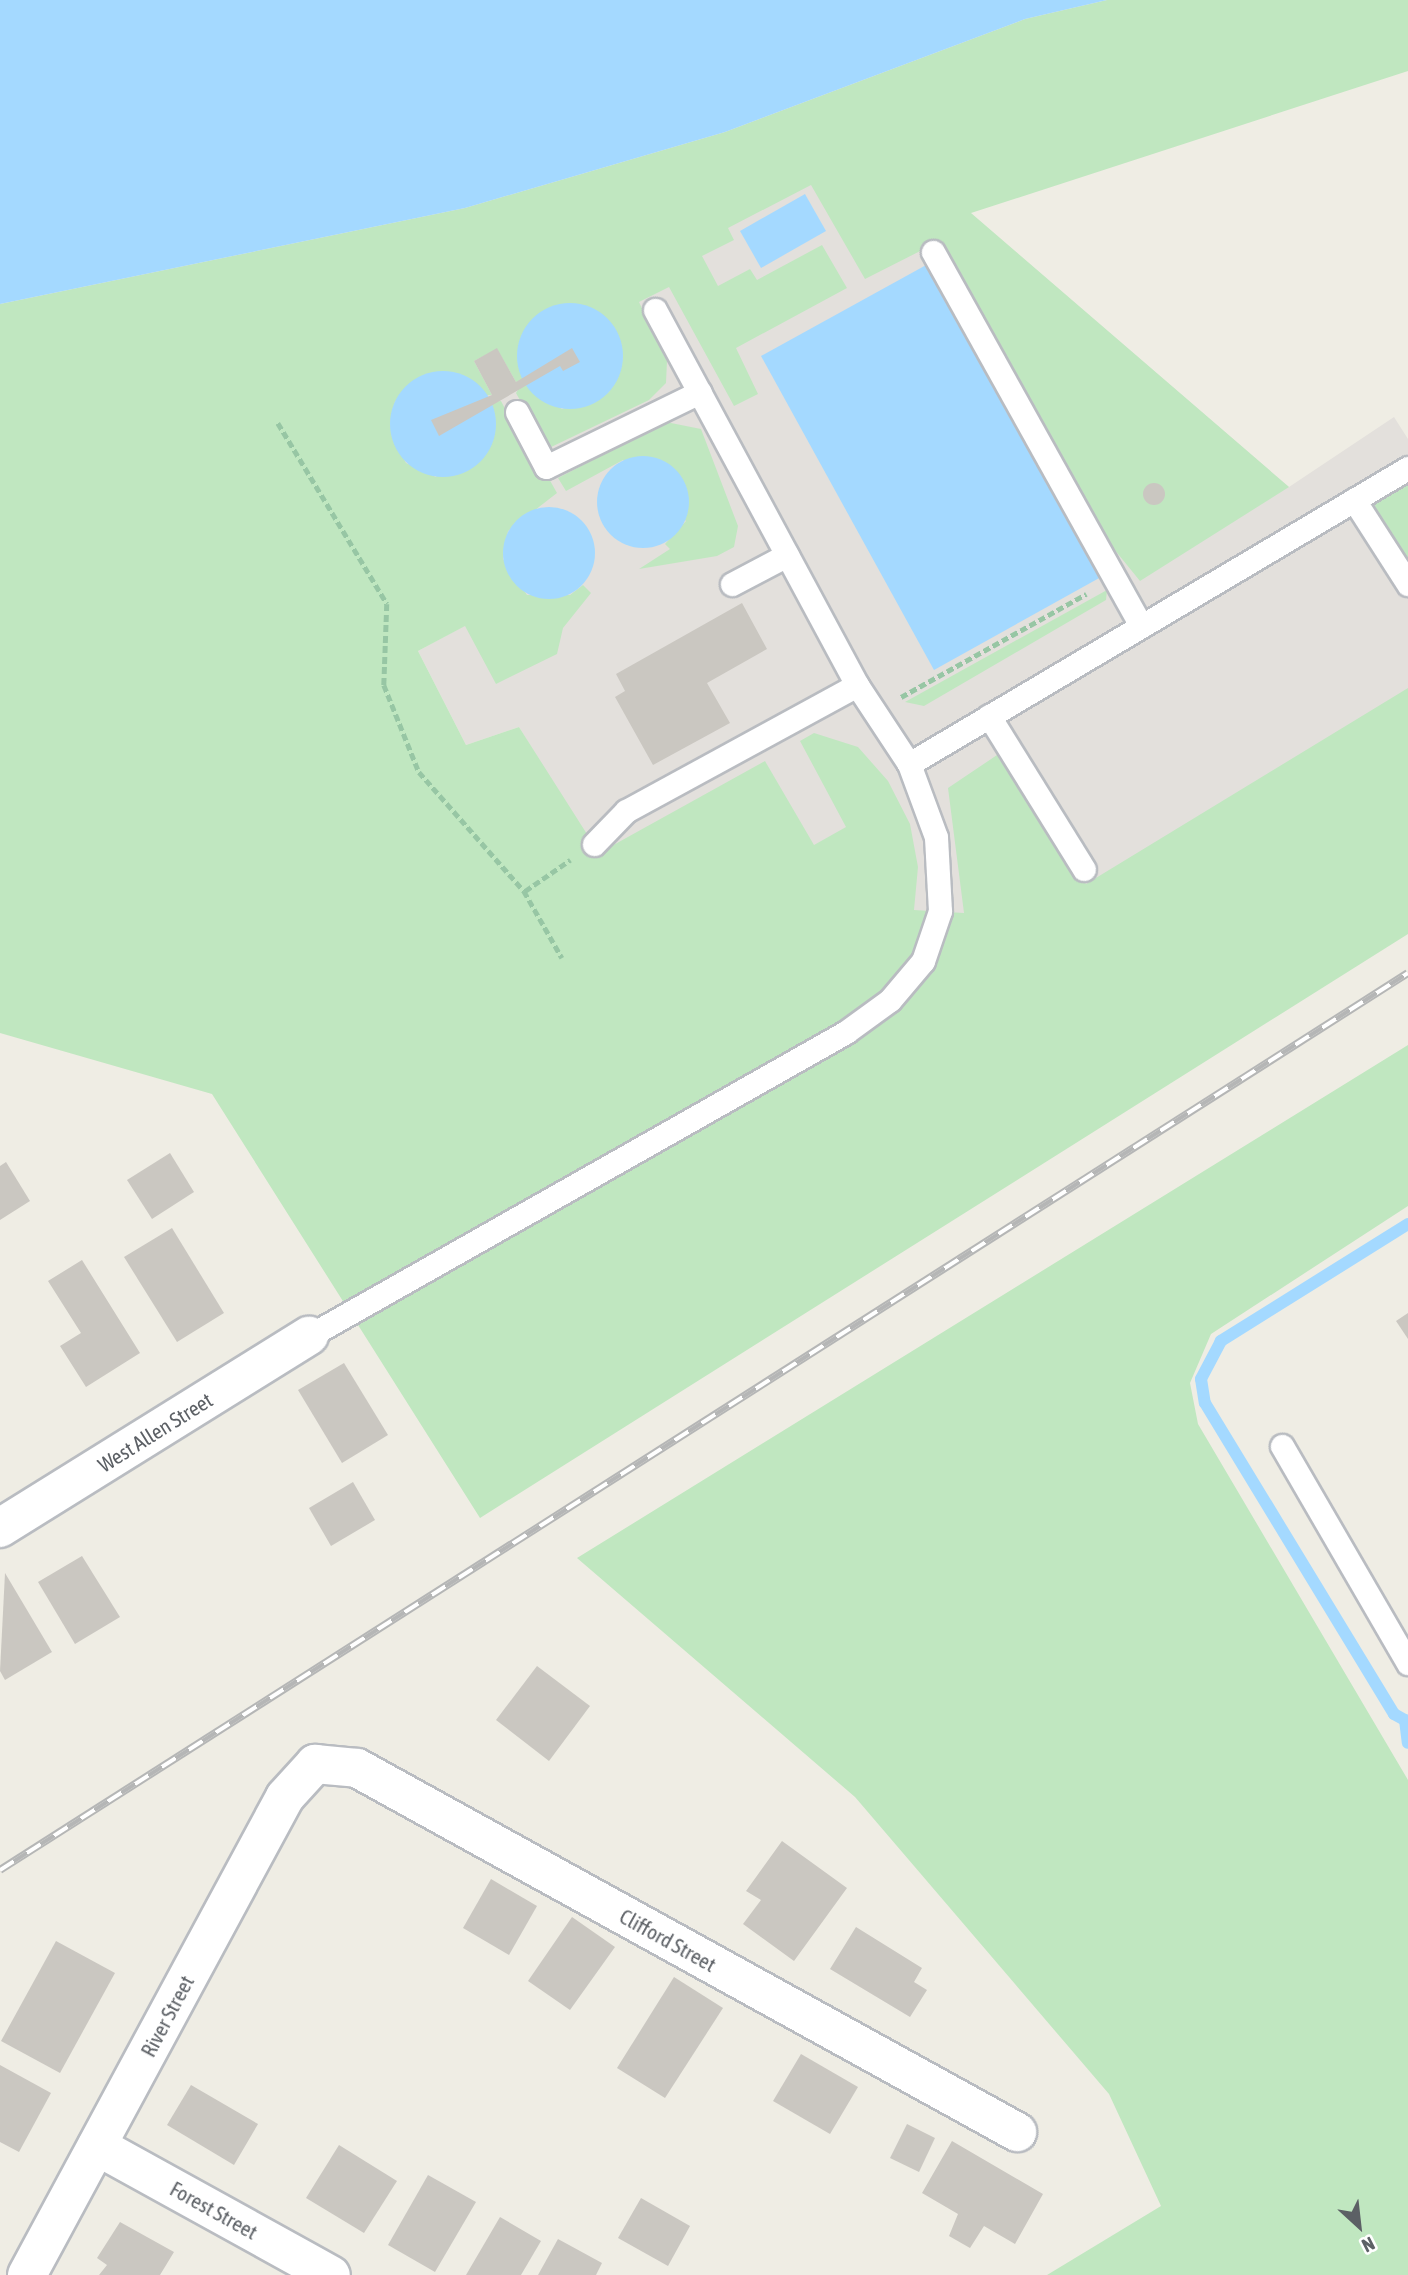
<!DOCTYPE html>
<html>
<head>
<meta charset="utf-8">
<style>
	body { margin:0 }
	#map { position:relative; width:1408px; height:2275px; overflow:hidden; background:#efede4; font-family:"Asap Condensed",sans-serif }
	div>[style] { position:absolute }
	.industrial>* { inset:0; background:#e3e0dc }
	.green>* { inset:0; background:#c0e7c0 }
	.water>* { inset:0; background:#a4d9ff }
	.round { border-radius:50% }
	.stream>* { height:12px; margin:-6px; padding:0 6px; transform-origin:6px; border-radius:6px; background:#a4d9ff }
	.building>* { inset:0; background:#cac7c1 }
	.path>* { height:4.5px; margin-top:-2.25px; transform-origin:0; background:repeating-linear-gradient(90deg,#97c6a4 0 7px,transparent 0 10.5px) }
	.roads { filter:drop-shadow(2px 0 #b9bcc1) drop-shadow(-2px 0 #b9bcc1) drop-shadow(0 2px #b9bcc1) drop-shadow(0 -2px #b9bcc1) }
	.lane>* { height:23px; margin:-11.5px; padding:0 11.5px; transform-origin:11.5px; border-radius:11.5px; background:#fff }
	.street>* { height:38px; margin:-19px; padding:0 19px; transform-origin:19px; border-radius:19px; background:#fff }
	.rail>* { height:8px; margin-top:-4px; transform-origin:0; background:repeating-linear-gradient(90deg,#fff 0 16px,#b5b6b6 0 32px); box-sizing:border-box; border-block:2px solid #b5b6b6 }
	span { translate:-50% -50%; white-space:nowrap; text-align:center; line-height:1.15; -webkit-text-stroke:5px #fff; paint-order:stroke }
	.street-label { font-size:21px; color:#5c6065 }
	.north { position:absolute; left:1324px; top:2191px; width:70px; height:70px; -webkit-text-stroke:5px #fff; paint-order:stroke; rotate:153deg; font-size:19px; font-weight:700; line-height:28px; text-align:center; color:#5c6065 }
	.north::after { content:''; display:block; margin:auto; width:24px; height:32px; background:#5c6065; clip-path:polygon(50% 0,100% 100%,50% 72%,0 100%) }
</style>
</head>
<body>
<div id="map">
	<div class="industrial">
		<div style="clip-path:polygon(818px 172px,970px 213px,1289px 487px,1394px 417px,1408px 439px,1408px 745px,1121px 922px,623px 897px,519px 727px,466px 745px,418px 651px,464px 626px,339px 381px)"></div>
	</div>
	<div class="green">
		<div style="clip-path:polygon(1107px 0,1408px 0,1408px 71px,971px 213px,1289px 487px,1140px 581px,1105px 538px,940px 241px,865px 279px,811px 185px,728px 228px,734px 240px,702px 256px,718px 286px,750px 269px,757px 280px,822px 245px,847px 288px,736px 348px,758px 394px,734px 406px,669px 287px,639px 302px,667px 361px,666px 383px,649px 400px,547px 449px,516px 393px,519px 388px,525px 385px,562px 409px,609px 392px,623px 358px,516px 382px,497px 349px,474px 361px,492px 395px,395px 401px,391px 434px,406px 463px,436px 477px,491px 402px,501px 401px,541px 478px,548px 477px,557px 493px,508px 531px,503px 559px,527px 595px,570px 595px,583px 585px,591px 593px,563px 628px,557px 654px,496px 684px,465px 626px,418px 651px,466px 745px,519px 727px,599px 853px,765px 761px,814px 845px,846px 827px,800px 741px,814px 733px,858px 747px,888px 781px,910px 824px,918px 867px,914px 910px,964px 913px,948px 788px,1003px 751px,1086px 884px,1408px 688px,1408px 934px,480px 1518px,212px 1094px,0 1033px,0 304px,465px 208px,725px 132px,1025px 19px)"></div>
		<div style="clip-path:polygon(666px 422px,701px 429px,738px 526px,734px 547px,717px 556px,639px 569px,670px 549px,665px 544px,686px 521px,623px 460px,566px 491px,558px 478px)"></div>
		<div style="clip-path:polygon(1408px 476px,1408px 567px,1368px 502px)"></div>
		<div style="clip-path:polygon(1107px 590px,1106px 600px,924px 706px,905px 702px)"></div>
		<div style="clip-path:polygon(1408px 1045px,1408px 1206px,1211px 1334px,1190px 1383px,1198px 1424px,1408px 1780px,1408px 2275px,1047px 2275px,1161px 2206px,1109px 2094px,855px 1797px,577px 1558px)"></div>
	</div>
	<div class="water">
		<div style="clip-path:polygon(0 0,1107px 0,1025px 19px,725px 132px,465px 208px,0 304px)"></div>
		<div style="clip-path:polygon(805px 194px,826px 231px,761px 268px,740px 231px)"></div>
		<div style="clip-path:polygon(928px 264px,1101px 577px,934px 670px,761px 356px)"></div>
		<div class="round" style="left:517px;top:303px;width:106px;height:106px"></div>
		<div class="round" style="left:390px;top:371px;width:106px;height:106px"></div>
		<div class="round" style="left:597px;top:456px;width:92px;height:92px"></div>
		<div class="round" style="left:503px;top:507px;width:92px;height:92px"></div>
	</div>
	<div class="stream">
		<div style="left:1408px;top:1224px;width:221px;rotate:148deg"></div>
		<div style="left:1221px;top:1341px;width:43px;rotate:117.8deg"></div>
		<div style="left:1201px;top:1379px;width:24px;rotate:81deg"></div>
		<div style="left:1205px;top:1403px;width:364px;rotate:58.7deg"></div>
		<div style="left:1394px;top:1714px;width:13px;rotate:29deg"></div>
		<div style="left:1405px;top:1720px;width:23px;rotate:83deg"></div>
	</div>
	<div class="building">
		<div style="clip-path:polygon(497px 348px,516px 382px,572px 348px,580px 362px,563px 371px,560px 366px,439px 436px,431px 420px,492px 395px,474px 361px)"></div>
		<div class="round" style="left:1143px;top:483px;width:22px;height:22px"></div>
		<div style="clip-path:polygon(742px 603px,767px 649px,707px 683px,730px 723px,653px 765px,615px 697px,625px 691px,616px 674px)"></div>
		<div style="clip-path:polygon(170px 1153px,194px 1192px,152px 1219px,127px 1180px)"></div>
		<div style="clip-path:polygon(6px 1162px,30px 1201px,0 1220px,0 1166px)"></div>
		<div style="clip-path:polygon(172px 1228px,224px 1313px,177px 1342px,124px 1257px)"></div>
		<div style="clip-path:polygon(82px 1260px,140px 1353px,86px 1387px,60px 1346px,81px 1333px,48px 1281px)"></div>
		<div style="clip-path:polygon(1408px 1313px,1408px 1339px,1396px 1321px)"></div>
		<div style="clip-path:polygon(344px 1363px,388px 1435px,342px 1463px,298px 1390px)"></div>
		<div style="clip-path:polygon(353px 1482px,375px 1520px,331px 1546px,309px 1508px)"></div>
		<div style="clip-path:polygon(82px 1556px,120px 1617px,75px 1644px,38px 1582px)"></div>
		<div style="clip-path:polygon(5px 1573px,52px 1652px,5px 1680px,0 1671px)"></div>
		<div style="clip-path:polygon(537px 1666px,590px 1706px,549px 1761px,496px 1720px)"></div>
		<div style="clip-path:polygon(782px 1841px,847px 1888px,794px 1961px,743px 1924px,761px 1900px,746px 1891px)"></div>
		<div style="clip-path:polygon(491px 1879px,537px 1906px,509px 1955px,463px 1928px)"></div>
		<div style="clip-path:polygon(572px 1917px,615px 1947px,570px 2010px,528px 1981px)"></div>
		<div style="clip-path:polygon(856px 1927px,922px 1968px,914px 1982px,927px 1990px,910px 2017px,830px 1969px)"></div>
		<div style="clip-path:polygon(56px 1941px,115px 1973px,60px 2073px,1px 2041px)"></div>
		<div style="clip-path:polygon(674px 1977px,723px 2008px,665px 2098px,617px 2068px)"></div>
		<div style="clip-path:polygon(801px 2054px,858px 2087px,830px 2134px,773px 2101px)"></div>
		<div style="clip-path:polygon(0 2065px,51px 2093px,19px 2152px,0 2142px)"></div>
		<div style="clip-path:polygon(191px 2085px,258px 2124px,234px 2165px,167px 2125px)"></div>
		<div style="clip-path:polygon(907px 2124px,935px 2138px,919px 2172px,890px 2158px)"></div>
		<div style="clip-path:polygon(952px 2141px,1043px 2194px,1015px 2244px,984px 2226px,970px 2248px,949px 2236px,958px 2214px,922px 2193px)"></div>
		<div style="clip-path:polygon(339px 2145px,397px 2181px,364px 2233px,306px 2198px)"></div>
		<div style="clip-path:polygon(428px 2175px,476px 2202px,435px 2272px,388px 2245px)"></div>
		<div style="clip-path:polygon(641px 2198px,690px 2226px,668px 2266px,618px 2238px)"></div>
		<div style="clip-path:polygon(500px 2217px,541px 2241px,521px 2275px,466px 2275px)"></div>
		<div style="clip-path:polygon(120px 2222px,174px 2252px,160px 2275px,99px 2275px,107px 2265px,97px 2258px)"></div>
		<div style="clip-path:polygon(558px 2239px,602px 2263px,596px 2275px,538px 2275px)"></div>
	</div>
	<div class="path">
		<div style="left:278px;top:423px;width:211px;rotate:58.9deg"></div>
		<div style="left:387px;top:604px;width:81px;rotate:92.1deg"></div>
		<div style="left:384px;top:685px;width:94px;rotate:68.1deg"></div>
		<div style="left:419px;top:772px;width:159px;rotate:48.6deg"></div>
		<div style="left:524px;top:891px;width:77px;rotate:60.4deg"></div>
		<div style="left:901px;top:697px;width:212px;rotate:-29.1deg"></div>
		<div style="left:525px;top:891px;width:55px;rotate:-34.6deg"></div>
	</div>
	<div class="roads">
		<div class="lane">
			<div style="left:933px;top:252px;width:428px;rotate:60.9deg"></div>
			<div style="left:517px;top:412px;width:62px;rotate:62.2deg"></div>
			<div style="left:546px;top:467px;width:171px;rotate:-26deg"></div>
			<div style="left:1354px;top:500px;width:100px;rotate:57.3deg"></div>
			<div style="left:732px;top:584px;width:62px;rotate:-27.8deg"></div>
			<div style="left:989px;top:716px;width:180px;rotate:58.2deg"></div>
			<div style="left:909px;top:764px;width:580px;rotate:-30.68deg"></div>
			<div style="left:594px;top:844px;width:46px;rotate:-45.9deg"></div>
			<div style="left:626px;top:811px;width:263px;rotate:-28.6deg"></div>
			<div style="left:309px;top:1336px;width:617px;rotate:-29.51deg"></div>
			<div style="left:846px;top:1032px;width:54px;rotate:-36deg"></div>
			<div style="left:890px;top:1000px;width:51px;rotate:-49.8deg"></div>
			<div style="left:923px;top:961px;width:53px;rotate:-71.2deg"></div>
			<div style="left:940px;top:911px;width:74px;rotate:-93.1deg"></div>
			<div style="left:936px;top:837px;width:78px;rotate:-110.3deg"></div>
			<div style="left:909px;top:764px;width:95px;rotate:-123.4deg"></div>
			<div style="left:857px;top:685px;width:426px;rotate:-118.3deg"></div>
			<div style="left:1282px;top:1446px;width:251px;rotate:59.9deg"></div>
		</div>
		<div class="street">
			<div style="left:0;top:1528px;width:364px;rotate:-31.9deg"></div>
			<div style="left:97px;top:2146px;width:267px;rotate:28.9deg"></div>
			<div style="left:27px;top:2275px;width:543px;rotate:-61.64deg"></div>
			<div style="left:285px;top:1797px;width:45px;rotate:-47.7deg"></div>
			<div style="left:315px;top:1764px;width:42px;rotate:5.4deg"></div>
			<div style="left:357px;top:1768px;width:754px;rotate:28.88deg"></div>
		</div>
	</div>
	<div class="rail">
		<div style="left:0;top:1870px;width:1669px;rotate:-32.5deg"></div>
	</div>
	<div class="street-label">
		<span style="left:155px;top:1432px;rotate:-32deg">West Allen Street</span>
		<span style="left:668px;top:1940px;rotate:29deg">Clifford Street</span>
		<span style="left:167px;top:2016px;rotate:-62deg">River Street</span>
		<span style="left:214px;top:2210px;rotate:29deg">Forest Street</span>
	</div>
	<div class="north">N</div>
</div>
</body>
</html>
